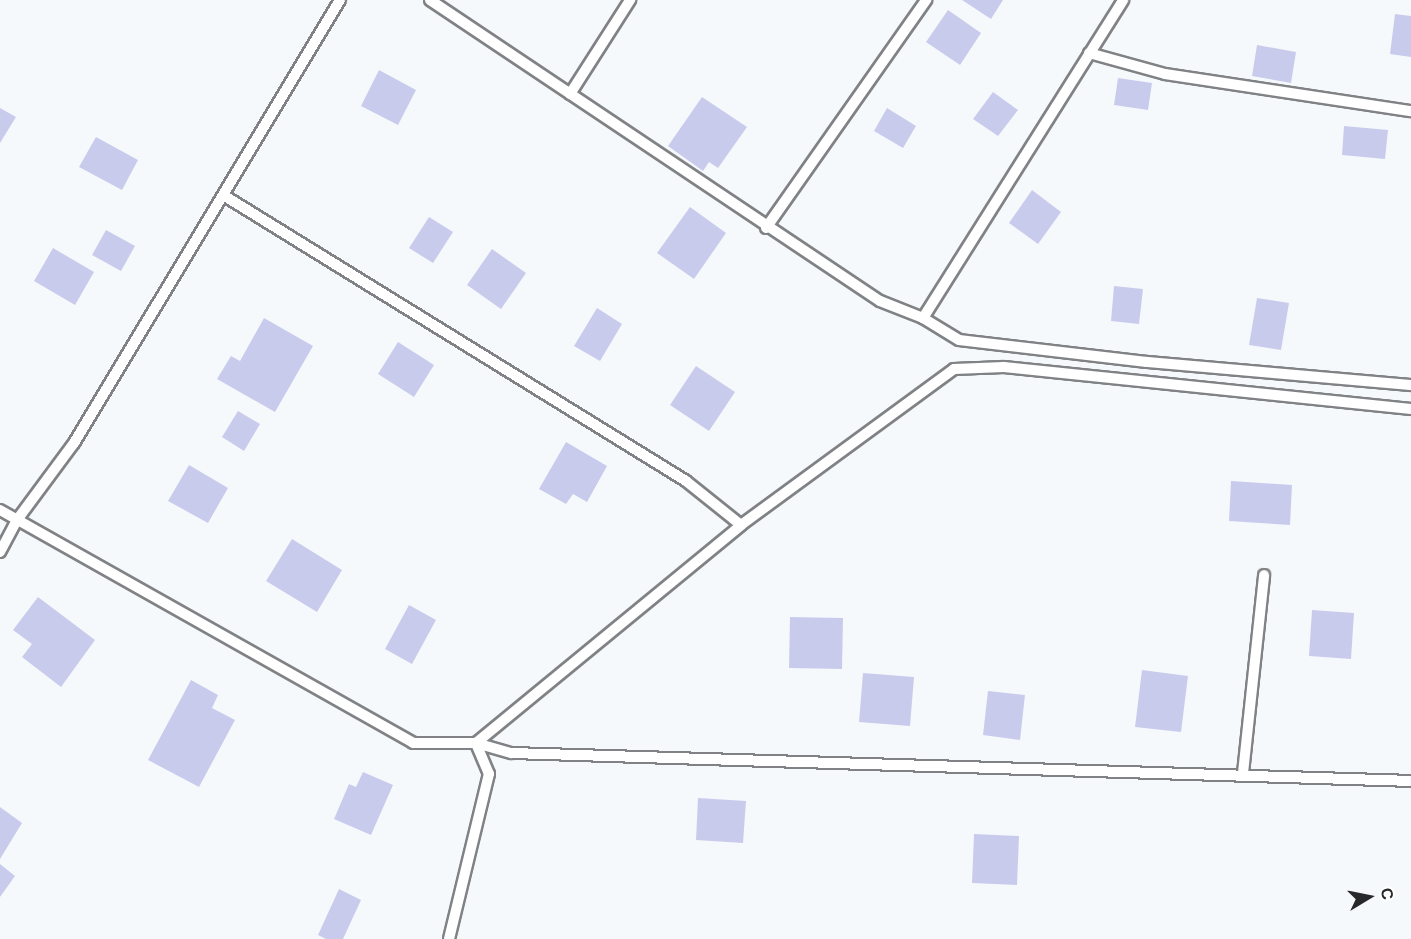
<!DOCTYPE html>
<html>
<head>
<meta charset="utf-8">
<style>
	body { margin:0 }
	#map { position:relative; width:1411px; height:939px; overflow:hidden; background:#f6f9fc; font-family:"DM Sans",sans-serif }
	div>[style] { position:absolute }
	.building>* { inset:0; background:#c9cbed }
	.roads { filter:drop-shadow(2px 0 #808285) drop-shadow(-2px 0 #808285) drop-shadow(0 2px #808285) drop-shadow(0 -2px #808285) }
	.lane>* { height:10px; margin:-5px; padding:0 5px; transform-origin:5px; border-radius:5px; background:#fff }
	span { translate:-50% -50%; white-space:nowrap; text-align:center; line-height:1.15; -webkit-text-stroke:5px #fff; paint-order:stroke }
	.north { position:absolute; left:1339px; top:867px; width:60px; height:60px; -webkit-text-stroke:4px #fff; paint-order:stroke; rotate:80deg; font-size:16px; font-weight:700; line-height:24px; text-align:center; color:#272829 }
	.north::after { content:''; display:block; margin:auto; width:21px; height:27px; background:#272829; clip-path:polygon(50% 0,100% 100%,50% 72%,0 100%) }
</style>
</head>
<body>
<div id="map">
	<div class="building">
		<div style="clip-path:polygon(962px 0,1003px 0,991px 19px)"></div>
		<div style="clip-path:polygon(948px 10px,981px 33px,960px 65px,926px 42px)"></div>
		<div style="clip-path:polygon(1395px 14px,1411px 16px,1411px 57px,1390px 54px)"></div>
		<div style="clip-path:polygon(1257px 45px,1296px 52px,1291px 83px,1252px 76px)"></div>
		<div style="clip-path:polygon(379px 70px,416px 90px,398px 125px,361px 106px)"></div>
		<div style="clip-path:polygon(1118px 78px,1152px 83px,1148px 110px,1114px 105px)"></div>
		<div style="clip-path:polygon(993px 92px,1018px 110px,998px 136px,973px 119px)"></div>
		<div style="clip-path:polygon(702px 97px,747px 127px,718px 168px,709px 162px,703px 171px,668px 146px)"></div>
		<div style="clip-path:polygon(0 108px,16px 117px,0 143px)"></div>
		<div style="clip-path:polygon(887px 108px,916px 126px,903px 148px,874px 131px)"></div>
		<div style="clip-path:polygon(1344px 126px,1388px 130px,1385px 159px,1342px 155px)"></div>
		<div style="clip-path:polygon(96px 137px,138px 160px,122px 190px,79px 167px)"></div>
		<div style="clip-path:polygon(1032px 190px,1061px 212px,1038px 244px,1009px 223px)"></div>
		<div style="clip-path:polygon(690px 207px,726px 233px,694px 279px,657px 253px)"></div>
		<div style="clip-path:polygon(429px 217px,453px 232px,433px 263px,409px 248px)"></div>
		<div style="clip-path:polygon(106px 230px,135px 246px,121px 271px,92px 255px)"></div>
		<div style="clip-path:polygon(53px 248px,94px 272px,75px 305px,34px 281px)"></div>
		<div style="clip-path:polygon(492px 249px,526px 273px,501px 309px,467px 285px)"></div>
		<div style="clip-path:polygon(1114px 286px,1143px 289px,1139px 324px,1111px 321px)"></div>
		<div style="clip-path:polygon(1257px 298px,1289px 303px,1281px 350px,1249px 345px)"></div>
		<div style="clip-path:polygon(597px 308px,622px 324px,600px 361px,574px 346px)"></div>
		<div style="clip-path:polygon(264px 318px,313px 346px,275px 412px,217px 379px,231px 356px,240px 361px)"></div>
		<div style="clip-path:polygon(398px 342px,434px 365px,414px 397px,378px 374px)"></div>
		<div style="clip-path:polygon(696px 366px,735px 392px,709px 431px,670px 405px)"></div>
		<div style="clip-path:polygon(238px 411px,260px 424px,244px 451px,222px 437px)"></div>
		<div style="clip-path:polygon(566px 442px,607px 466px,587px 502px,573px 494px,566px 504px,539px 489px)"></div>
		<div style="clip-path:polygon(189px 465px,228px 488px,208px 523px,168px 501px)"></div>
		<div style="clip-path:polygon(1231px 481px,1292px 485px,1290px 525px,1229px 521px)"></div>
		<div style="clip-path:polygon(292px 539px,342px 570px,317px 612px,266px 581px)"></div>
		<div style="clip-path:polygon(38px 597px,95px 640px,61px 687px,22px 657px,32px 644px,13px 630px)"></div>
		<div style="clip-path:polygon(409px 605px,436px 620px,412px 664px,385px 649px)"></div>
		<div style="clip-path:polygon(1312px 610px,1354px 613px,1351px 659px,1309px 656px)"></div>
		<div style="clip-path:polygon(790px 617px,843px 618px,842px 669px,789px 668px)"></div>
		<div style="clip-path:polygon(1142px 670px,1188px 676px,1181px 732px,1135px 727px)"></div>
		<div style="clip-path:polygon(863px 673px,914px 677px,910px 726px,859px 722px)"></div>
		<div style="clip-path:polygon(191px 680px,218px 695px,212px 708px,235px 720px,199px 787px,148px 760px)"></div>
		<div style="clip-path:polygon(988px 691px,1025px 695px,1020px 740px,983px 735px)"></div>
		<div style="clip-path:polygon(363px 772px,393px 785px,371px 835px,334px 819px,349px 784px,356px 787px)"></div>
		<div style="clip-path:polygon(698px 798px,746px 801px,743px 843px,696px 840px)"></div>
		<div style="clip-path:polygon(0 807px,22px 823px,0 859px)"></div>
		<div style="clip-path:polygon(974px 834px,1019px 836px,1017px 885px,972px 883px)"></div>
		<div style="clip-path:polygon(0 864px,15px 876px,0 897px)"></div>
		<div style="clip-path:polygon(339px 889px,361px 900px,343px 939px,326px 939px,318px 935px)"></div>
	</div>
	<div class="roads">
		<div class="lane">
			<div style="left:430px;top:0;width:541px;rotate:33.78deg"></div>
			<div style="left:880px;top:301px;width:46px;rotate:21.6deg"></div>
			<div style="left:923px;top:318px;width:42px;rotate:31.4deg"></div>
			<div style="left:959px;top:340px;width:189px;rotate:6.7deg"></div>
			<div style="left:1147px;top:362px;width:265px;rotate:5deg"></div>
			<div style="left:1089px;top:53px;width:79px;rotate:15.4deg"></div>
			<div style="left:1165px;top:74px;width:249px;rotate:8.6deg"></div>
			<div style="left:570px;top:94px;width:112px;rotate:-57.4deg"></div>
			<div style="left:223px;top:195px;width:544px;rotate:31.7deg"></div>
			<div style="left:686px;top:481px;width:70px;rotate:38.7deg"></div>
			<div style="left:766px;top:228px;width:279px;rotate:-54.9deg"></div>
			<div style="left:923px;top:318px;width:376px;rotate:-57.8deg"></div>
			<div style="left:0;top:510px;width:474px;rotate:29.4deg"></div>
			<div style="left:413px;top:743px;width:63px"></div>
			<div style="left:476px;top:743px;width:37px;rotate:16deg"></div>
			<div style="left:512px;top:753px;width:899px;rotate:1.78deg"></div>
			<div style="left:0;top:552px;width:36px;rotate:-62deg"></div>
			<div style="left:17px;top:520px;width:96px;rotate:-53.5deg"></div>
			<div style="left:74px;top:443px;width:517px;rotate:-59.02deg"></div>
			<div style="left:1243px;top:773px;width:199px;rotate:-83.9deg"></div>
			<div style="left:449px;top:939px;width:170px;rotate:-76.4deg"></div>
			<div style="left:489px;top:774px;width:34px;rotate:-113deg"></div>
			<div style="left:476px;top:743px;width:343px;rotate:-39.4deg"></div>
			<div style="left:741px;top:525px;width:264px;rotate:-36.2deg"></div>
			<div style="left:954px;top:369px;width:50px;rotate:-2.3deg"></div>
			<div style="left:1004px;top:367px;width:409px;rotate:5.9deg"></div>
		</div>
	</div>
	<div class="north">С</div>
</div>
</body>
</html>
